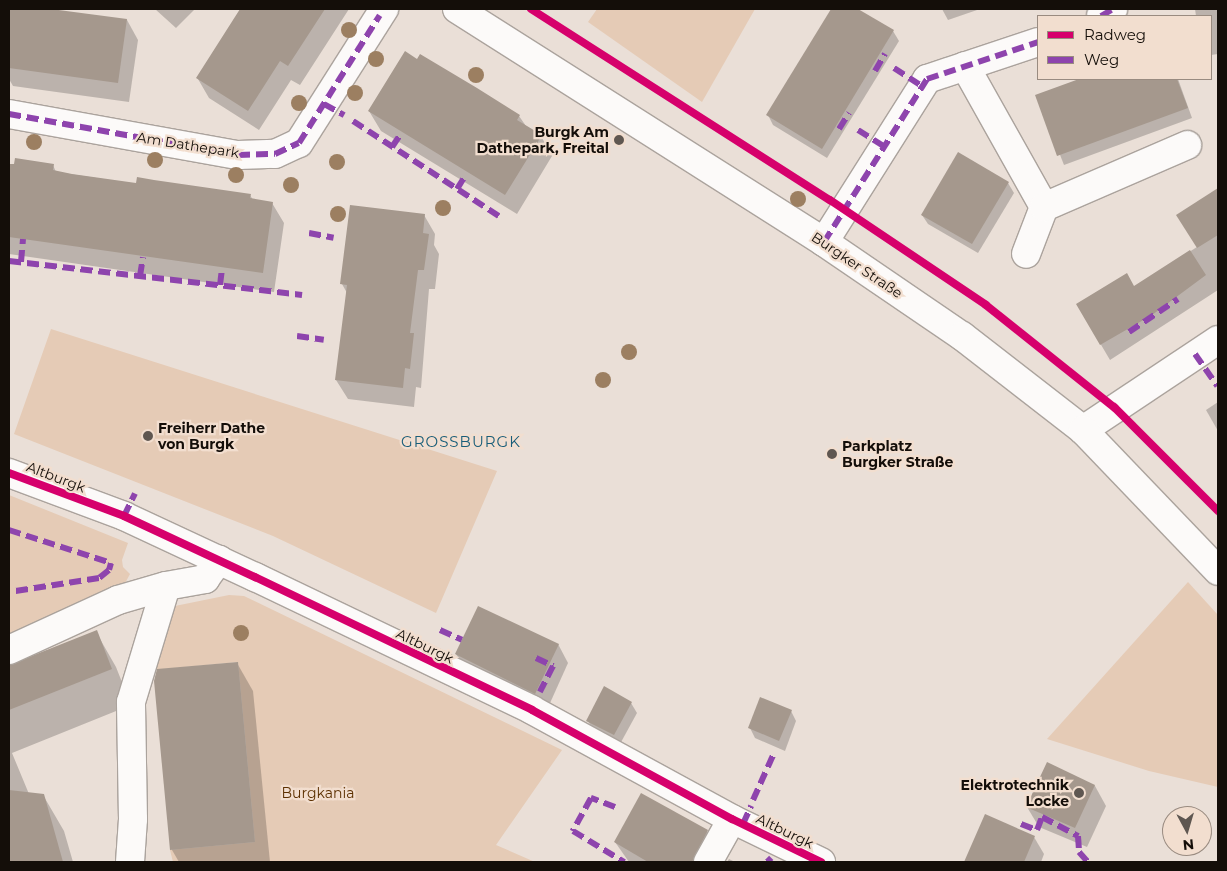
<!DOCTYPE html>
<html>
<head>
<meta charset="utf-8">
<style>
	body { margin:0 }
	#map { position:relative; width:1227px; height:871px; overflow:hidden; background:#eadfd7; font-family:Montserrat,sans-serif }
	div>[style] { position:absolute }
	.green>* { inset:0; background:#e5cbb6 }
	.shadow>* { inset:0; background:#0003 }
	.building>* { inset:0; background:#a5988d }
	.roads { filter:drop-shadow(1px 0 #aba39d) drop-shadow(-1px 0 #aba39d) drop-shadow(0 1px #aba39d) drop-shadow(0 -1px #aba39d) }
	.minor>* { height:28px; margin:-14px; padding:0 14px; transform-origin:14px; border-radius:14px; background:#fcfaf9 }
	.major>* { height:28px; margin:-14px; padding:0 14px; transform-origin:14px; border-radius:14px; background:#fcfaf9 }
	.quiet>* { height:6px; margin-top:-3px; transform-origin:0; background:repeating-linear-gradient(90deg,#8e44ad 0 12px,transparent 0 18px) }
	.cycleway>* { height:8px; margin:-4px; padding:0 4px; transform-origin:4px; border-radius:4px; background:#d6006c }
	.trees>* { width:16px; height:16px; margin:-8px; border-radius:50%; background:#9c7f61 }
	.dots>* { width:14px; height:14px; translate:-50% -50%; box-sizing:border-box; border:2px solid #f2decf; border-radius:50% }
	span { translate:-50% -50%; white-space:nowrap; text-align:center; line-height:1.15; -webkit-text-stroke:4.5px #f2decf; paint-order:stroke }
	.poi-label { font-size:14px; color:#140e09; font-weight:700 }
	.right { translate:-100% -50%; text-align:right }
	.left { translate:0 -50%; text-align:left }
	.street-label { font-size:14px; color:#140e09 }
	.park-label { font-size:14px; color:#5c3000 }
	.neighbourhood-label { font-size:15px; color:#185d79; letter-spacing:1px }
	.frame { position:absolute; inset:0; border:10px solid #140e09; pointer-events:none }
	.legend { position:absolute; left:1037px; top:15px; width:175px; height:65px; box-sizing:border-box; background:#f2decf; border:1px solid #998b80; margin:0; padding:6px 9px; list-style:none; font-size:15px; color:#140e09 }
	.legend li { display:flex; align-items:center; gap:10px; height:25px }
	.legend b { width:25px; border:1px solid #998b80 }
	.north { position:absolute; left:1162px; top:806px; width:50px; height:50px; box-sizing:border-box; background:#f2decf; border:1px solid #998b80; border-radius:50%; rotate:174deg; font-size:14px; font-weight:700; line-height:20px; text-align:center; color:#140e09 }
	.north::after { content:''; display:block; margin:auto; width:18px; height:22px; background:#5f5751; clip-path:polygon(50% 0,100% 100%,50% 72%,0 100%) }
</style>
</head>
<body>
<div id="map">
	<div class="green">
		<div style="clip-path:polygon(597px 9px,755px 9px,702px 102px,588px 22px)"></div>
		<div style="clip-path:polygon(51px 329px,497px 471px,436px 613px,273px 536px,14px 434px)"></div>
		<div style="clip-path:polygon(9px 495px,128px 543px,122px 560px,123px 567px,130px 574px,123px 587px,9px 638px)"></div>
		<div style="clip-path:polygon(1188px 582px,1218px 615px,1218px 787px,1149px 771px,1047px 739px)"></div>
		<div style="clip-path:polygon(229px 595px,244px 596px,562px 750px,496px 845px,535px 862px,173px 862px,170px 850px,255px 842px,238px 662px,153px 670px,170px 607px)"></div>
	</div>
	<div class="shadow">
		<div style="clip-path:polygon(10px 9px,45px 9px,127px 20px,138px 40px,129px 102px,13px 86px,9px 79px)"></div>
		<div style="clip-path:polygon(155px 9px,195px 9px,176px 28px)"></div>
		<div style="clip-path:polygon(253px 9px,349px 9px,300px 85px,291px 80px,259px 130px,209px 98px,198px 79px,237px 34px)"></div>
		<div style="clip-path:polygon(832px 9px,856px 9px,893px 31px,899px 41px,827px 158px,773px 125px,768px 115px)"></div>
		<div style="clip-path:polygon(942px 9px,980px 9px,948px 20px)"></div>
		<div style="clip-path:polygon(1195px 9px,1218px 9px,1218px 54px,1211px 55px,1211px 16px,1196px 16px)"></div>
		<div style="clip-path:polygon(1083px 79px,1178px 79px,1192px 118px,1064px 165px,1037px 96px)"></div>
		<div style="clip-path:polygon(369px 111px,519px 116px,526px 126px,541px 136px,552px 156px,517px 214px,381px 131px)"></div>
		<div style="clip-path:polygon(9px 165px,53px 165px,56px 172px,137px 184px,250px 195px,253px 200px,272px 203px,284px 223px,274px 292px,9px 254px)"></div>
		<div style="clip-path:polygon(1008px 183px,1014px 193px,978px 253px,928px 224px,922px 215px)"></div>
		<div style="clip-path:polygon(1210px 195px,1218px 208px,1218px 290px,1110px 360px,1077px 304px,1134px 287px,1197px 247px)"></div>
		<div style="clip-path:polygon(424px 215px,435px 234px,434px 245px,439px 254px,435px 289px,429px 289px,421px 388px,416px 387px,414px 407px,348px 399px,336px 380px,347px 293px,342px 284px)"></div>
		<div style="clip-path:polygon(1218px 402px,1218px 431px,1206px 410px)"></div>
		<div style="clip-path:polygon(96px 632px,116px 667px,131px 705px,12px 753px,29px 794px,43px 795px,64px 831px,73px 862px,9px 862px,9px 666px)"></div>
		<div style="clip-path:polygon(558px 644px,568px 663px,546px 712px,467px 673px,456px 654px)"></div>
		<div style="clip-path:polygon(237px 663px,253px 691px,270px 862px,179px 862px,172px 850px,155px 681px)"></div>
		<div style="clip-path:polygon(631px 703px,637px 713px,620px 744px,593px 730px,588px 721px)"></div>
		<div style="clip-path:polygon(791px 711px,796px 721px,785px 751px,755px 738px,750px 728px)"></div>
		<div style="clip-path:polygon(1048px 764px,1095px 786px,1106px 806px,1087px 847px,1039px 827px,1027px 807px)"></div>
		<div style="clip-path:polygon(985px 816px,1034px 837px,1044px 854px,1041px 862px,965px 862px)"></div>
		<div style="clip-path:polygon(707px 831px,718px 850px,712px 862px,629px 862px,615px 842px)"></div>
		<div style="clip-path:polygon(729px 859px,735px 862px,727px 862px)"></div>
	</div>
	<div class="building">
		<div style="clip-path:polygon(9px 9px,51px 9px,127px 19px,118px 83px,9px 68px)"></div>
		<div style="clip-path:polygon(240px 9px,325px 9px,288px 66px,280px 61px,248px 111px,196px 78px)"></div>
		<div style="clip-path:polygon(831px 9px,858px 9px,894px 30px,822px 149px,766px 115px)"></div>
		<div style="clip-path:polygon(405px 51px,417px 59px,420px 54px,477px 88px,520px 115px,517px 120px,542px 135px,505px 195px,368px 111px)"></div>
		<div style="clip-path:polygon(1079px 79px,1177px 79px,1188px 108px,1057px 156px,1035px 95px)"></div>
		<div style="clip-path:polygon(958px 152px,1009px 182px,972px 244px,921px 215px)"></div>
		<div style="clip-path:polygon(15px 158px,54px 164px,53px 170px,72px 174px,136px 183px,137px 177px,154px 180px,251px 194px,250px 198px,273px 202px,263px 273px,9px 237px,9px 164px,14px 164px)"></div>
		<div style="clip-path:polygon(1218px 188px,1218px 235px,1197px 248px,1176px 215px)"></div>
		<div style="clip-path:polygon(350px 205px,425px 214px,423px 233px,429px 234px,424px 270px,418px 270px,410px 333px,414px 333px,410px 369px,405px 368px,403px 388px,335px 380px,347px 285px,340px 284px)"></div>
		<div style="clip-path:polygon(1190px 250px,1206px 275px,1152px 315px,1100px 345px,1076px 304px,1127px 273px,1134px 286px)"></div>
		<div style="clip-path:polygon(478px 606px,559px 644px,535px 694px,455px 654px)"></div>
		<div style="clip-path:polygon(97px 630px,112px 669px,9px 710px,9px 665px)"></div>
		<div style="clip-path:polygon(238px 662px,255px 842px,170px 850px,154px 681px,157px 669px)"></div>
		<div style="clip-path:polygon(604px 686px,632px 702px,614px 735px,586px 721px)"></div>
		<div style="clip-path:polygon(760px 697px,792px 710px,779px 741px,748px 728px)"></div>
		<div style="clip-path:polygon(1047px 762px,1095px 785px,1075px 828px,1026px 807px)"></div>
		<div style="clip-path:polygon(9px 790px,44px 794px,63px 862px,9px 862px)"></div>
		<div style="clip-path:polygon(641px 793px,708px 830px,692px 862px,648px 862px,614px 842px)"></div>
		<div style="clip-path:polygon(985px 814px,1035px 836px,1024px 862px,964px 862px)"></div>
	</div>
	<div class="roads">
		<div class="minor">
			<div style="left:1101px;top:16px;width:14px;rotate:-30deg"></div>
			<div style="left:965px;top:66px;width:162px;rotate:60.7deg"></div>
			<div style="left:1044px;top:207px;width:50px;rotate:111deg"></div>
			<div style="left:9px;top:114px;width:233px;rotate:10.2deg"></div>
			<div style="left:238px;top:155px;width:37px;rotate:-2deg"></div>
			<div style="left:275px;top:154px;width:26px;rotate:-25deg"></div>
			<div style="left:299px;top:143px;width:159px;rotate:-57.6deg"></div>
			<div style="left:1044px;top:207px;width:156px;rotate:-23.4deg"></div>
			<div style="left:824px;top:242px;width:193px;rotate:-57.7deg"></div>
			<div style="left:927px;top:79px;width:117px;rotate:-18.4deg"></div>
			<div style="left:1083px;top:430px;width:162px;rotate:-33.7deg"></div>
			<div style="left:9px;top:473px;width:123px;rotate:20.5deg"></div>
			<div style="left:124px;top:516px;width:145px;rotate:25deg"></div>
			<div style="left:255px;top:577px;width:307px;rotate:25.6deg"></div>
			<div style="left:532px;top:710px;width:228px;rotate:28.6deg"></div>
			<div style="left:732px;top:819px;width:99px;rotate:25.8deg"></div>
			<div style="left:9px;top:650px;width:120px;rotate:-24.6deg"></div>
			<div style="left:118px;top:600px;width:50px;rotate:-16.3deg"></div>
			<div style="left:166px;top:586px;width:40px;rotate:-10deg"></div>
			<div style="left:205px;top:579px;width:24px;rotate:-54deg"></div>
			<div style="left:130px;top:862px;width:43px;rotate:-86deg"></div>
			<div style="left:133px;top:819px;width:117px;rotate:-91deg"></div>
			<div style="left:131px;top:702px;width:121px;rotate:-73.2deg"></div>
			<div style="left:708px;top:862px;width:49px;rotate:-60.8deg"></div>
		</div>
		<div class="major">
			<div style="left:457px;top:9px;width:435px;rotate:32.4deg"></div>
			<div style="left:824px;top:242px;width:167px;rotate:34.3deg"></div>
			<div style="left:962px;top:336px;width:153px;rotate:37.8deg"></div>
			<div style="left:1083px;top:430px;width:195px;rotate:46.2deg"></div>
		</div>
	</div>
	<div class="quiet">
		<div style="left:1101px;top:16px;width:14px;rotate:-30deg"></div>
		<div style="left:894px;top:68px;width:35px;rotate:33deg"></div>
		<div style="left:875px;top:71px;width:20px;rotate:-60deg"></div>
		<div style="left:324px;top:104px;width:23px;rotate:29deg"></div>
		<div style="left:9px;top:114px;width:233px;rotate:10.2deg"></div>
		<div style="left:238px;top:155px;width:37px;rotate:-2deg"></div>
		<div style="left:275px;top:154px;width:26px;rotate:-25deg"></div>
		<div style="left:299px;top:143px;width:151px;rotate:-57.7deg"></div>
		<div style="left:353px;top:121px;width:174px;rotate:33.1deg"></div>
		<div style="left:839px;top:129px;width:19px;rotate:-58deg"></div>
		<div style="left:858px;top:130px;width:31px;rotate:32deg"></div>
		<div style="left:392px;top:147px;width:14px;rotate:-56deg"></div>
		<div style="left:457px;top:189px;width:15px;rotate:-58deg"></div>
		<div style="left:309px;top:233px;width:25px;rotate:11deg"></div>
		<div style="left:824px;top:242px;width:193px;rotate:-57.7deg"></div>
		<div style="left:927px;top:79px;width:117px;rotate:-18.4deg"></div>
		<div style="left:9px;top:261px;width:295px;rotate:6.6deg"></div>
		<div style="left:21px;top:262px;width:23px;rotate:-85deg"></div>
		<div style="left:140px;top:276px;width:19px;rotate:-81deg"></div>
		<div style="left:220px;top:285px;width:17px;rotate:-83deg"></div>
		<div style="left:1129px;top:332px;width:59px;rotate:-34deg"></div>
		<div style="left:297px;top:336px;width:27px;rotate:8deg"></div>
		<div style="left:1195px;top:354px;width:39px;rotate:55deg"></div>
		<div style="left:124px;top:516px;width:25px;rotate:-64deg"></div>
		<div style="left:9px;top:530px;width:107px;rotate:17.9deg"></div>
		<div style="left:111px;top:563px;width:7px;rotate:106deg"></div>
		<div style="left:109px;top:570px;width:13px;rotate:141deg"></div>
		<div style="left:99px;top:578px;width:91px;rotate:171.2deg"></div>
		<div style="left:440px;top:630px;width:24px;rotate:24deg"></div>
		<div style="left:536px;top:658px;width:19px;rotate:25deg"></div>
		<div style="left:553px;top:666px;width:29px;rotate:117deg"></div>
		<div style="left:753px;top:800px;width:51px;rotate:-65.9deg"></div>
		<div style="left:615px;top:807px;width:26px;rotate:-159deg"></div>
		<div style="left:591px;top:798px;width:38px;rotate:119deg"></div>
		<div style="left:573px;top:831px;width:60px;rotate:31.3deg"></div>
		<div style="left:743px;top:824px;width:20px;rotate:-66deg"></div>
		<div style="left:1021px;top:824px;width:17px;rotate:21deg"></div>
		<div style="left:1037px;top:830px;width:14px;rotate:-69deg"></div>
		<div style="left:1042px;top:817px;width:41px;rotate:27.8deg"></div>
		<div style="left:1078px;top:836px;width:16px;rotate:86deg"></div>
		<div style="left:1079px;top:852px;width:13px;rotate:48deg"></div>
		<div style="left:767px;top:862px;width:6px;rotate:-45deg"></div>
	</div>
	<div class="cycleway">
		<div style="left:531px;top:9px;width:355px;rotate:32.6deg"></div>
		<div style="left:830px;top:200px;width:188px;rotate:33.9deg"></div>
		<div style="left:986px;top:305px;width:164px;rotate:38.6deg"></div>
		<div style="left:1114px;top:407px;width:147px;rotate:45deg"></div>
		<div style="left:9px;top:473px;width:123px;rotate:20.5deg"></div>
		<div style="left:124px;top:516px;width:145px;rotate:25deg"></div>
		<div style="left:255px;top:577px;width:307px;rotate:25.6deg"></div>
		<div style="left:532px;top:710px;width:228px;rotate:28.6deg"></div>
		<div style="left:732px;top:819px;width:99px;rotate:25.8deg"></div>
	</div>
	<div class="trees">
		<div style="left:349px;top:30px"></div>
		<div style="left:376px;top:59px"></div>
		<div style="left:476px;top:75px"></div>
		<div style="left:355px;top:93px"></div>
		<div style="left:299px;top:103px"></div>
		<div style="left:34px;top:142px"></div>
		<div style="left:155px;top:160px"></div>
		<div style="left:337px;top:162px"></div>
		<div style="left:236px;top:175px"></div>
		<div style="left:291px;top:185px"></div>
		<div style="left:798px;top:199px"></div>
		<div style="left:443px;top:208px"></div>
		<div style="left:338px;top:214px"></div>
		<div style="left:629px;top:352px"></div>
		<div style="left:603px;top:380px"></div>
		<div style="left:241px;top:633px"></div>
	</div>
	<div class="dots">
		<div style="left:619px;top:140px;background:#5f5751"></div>
		<div style="left:148px;top:436px;background:#5f5751"></div>
		<div style="left:832px;top:454px;background:#5f5751"></div>
		<div style="left:1079px;top:793px;background:#5f5751"></div>
	</div>
	<div class="poi-label">
		<span class="right" style="left:609px;top:140px">Burgk Am<br>Dathepark, Freital</span>
		<span class="left" style="left:158px;top:436px">Freiherr Dathe<br>von Burgk</span>
		<span class="left" style="left:842px;top:454px">Parkplatz<br>Burgker Straße</span>
		<span class="right" style="left:1069px;top:793px">Elektrotechnik<br>Locke</span>
	</div>
	<div class="street-label">
		<span style="left:188px;top:145px;rotate:9deg">Am Dathepark</span>
		<span style="left:857px;top:265px;rotate:34deg">Burgker Straße</span>
		<span style="left:56px;top:477px;rotate:21deg">Altburgk</span>
		<span style="left:425px;top:646px;rotate:26deg">Altburgk</span>
		<span style="left:785px;top:831px;rotate:26deg">Altburgk</span>
	</div>
	<div class="park-label">
		<span style="left:318px;top:793px">Burgkania</span>
	</div>
	<div class="neighbourhood-label">
		<span style="left:461px;top:442px">GROSSBURGK</span>
	</div>
	<div class="frame"></div>
	<ul class="legend">
	<li><b style="height:6px;background:#d6006c"></b>Radweg</li>
	<li><b style="height:6px;background:#8e44ad"></b>Weg</li>
	</ul>
	<div class="north">N</div>
</div>
</body>
</html>
